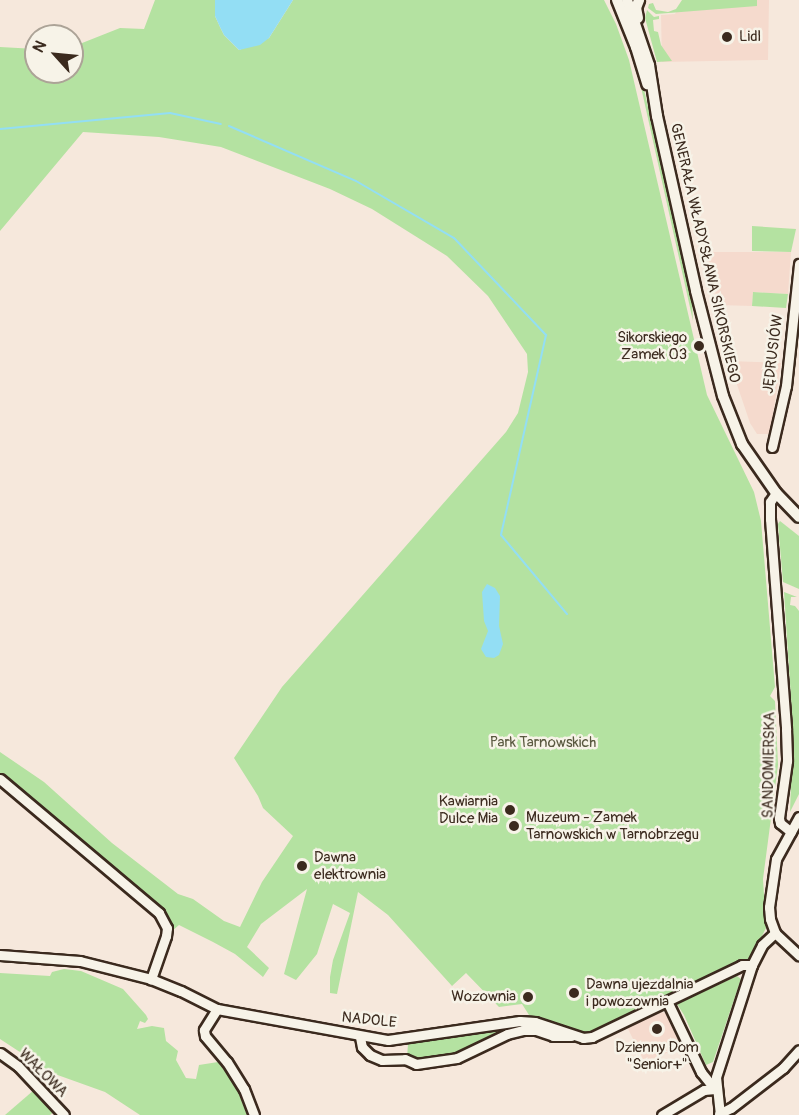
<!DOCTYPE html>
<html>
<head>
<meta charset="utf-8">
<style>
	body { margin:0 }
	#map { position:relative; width:799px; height:1115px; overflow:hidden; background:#f6e8dc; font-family:Pangolin,sans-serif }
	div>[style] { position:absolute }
	.built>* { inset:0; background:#f5dacd }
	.green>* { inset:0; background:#b4e2a1 }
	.water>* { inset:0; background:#93def4 }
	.stream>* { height:2px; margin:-1px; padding:0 1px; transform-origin:1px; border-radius:1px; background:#93def4 }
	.roads { filter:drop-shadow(2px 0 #3b2a1e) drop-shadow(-2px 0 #3b2a1e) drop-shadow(0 2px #3b2a1e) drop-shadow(0 -2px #3b2a1e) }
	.minor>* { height:9px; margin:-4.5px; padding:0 4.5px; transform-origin:4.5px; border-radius:4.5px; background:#f7f3e8 }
	.tertiary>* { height:10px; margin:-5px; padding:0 5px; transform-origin:5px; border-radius:5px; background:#f7f3e8 }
	.dots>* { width:16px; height:16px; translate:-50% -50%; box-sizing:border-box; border:3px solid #f7f3e8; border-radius:50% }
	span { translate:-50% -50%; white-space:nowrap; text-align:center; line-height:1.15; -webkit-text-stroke:5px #f7f3e8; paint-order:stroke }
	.poi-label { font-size:15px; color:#3b2a1e }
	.left { translate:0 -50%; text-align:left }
	.right { translate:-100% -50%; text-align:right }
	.street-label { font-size:15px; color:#3b2a1e }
	.park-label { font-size:15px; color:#59583f }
	.north { position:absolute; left:24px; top:24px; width:60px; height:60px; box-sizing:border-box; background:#f7f3e8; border:2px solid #aca397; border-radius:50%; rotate:297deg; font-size:16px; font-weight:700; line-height:24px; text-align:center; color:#3b2a1e }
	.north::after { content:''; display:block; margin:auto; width:21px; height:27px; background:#3b2a1e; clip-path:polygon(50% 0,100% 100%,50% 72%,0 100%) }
</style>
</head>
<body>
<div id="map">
	<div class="built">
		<div style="clip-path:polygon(683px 0,769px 0,768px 60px,662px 62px,661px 15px,675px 14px)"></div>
		<div style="clip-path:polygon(707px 252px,791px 252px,788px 294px,753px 292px,752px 306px,718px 305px)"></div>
		<div style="clip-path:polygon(729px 361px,781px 363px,770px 434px,757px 434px,750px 423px)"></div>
		<div style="clip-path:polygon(661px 1012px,665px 1013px,681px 1046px,645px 1063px,627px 1027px)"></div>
	</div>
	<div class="green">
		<div style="clip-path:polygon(155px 0,215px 0,215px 16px,220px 27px,224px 35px,239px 50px,269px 38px,293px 0,604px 0,616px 24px,629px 60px,707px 395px,754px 492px,761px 521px,775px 687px,770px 696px,775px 701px,778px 765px,763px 879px,766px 928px,749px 962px,588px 1035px,529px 1015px,522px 1004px,499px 1007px,466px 973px,452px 986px,388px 915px,358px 892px,337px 994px,330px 993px,330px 977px,333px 960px,350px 913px,333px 904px,317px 954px,296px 980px,284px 974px,307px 889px,261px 924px,247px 947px,269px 968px,263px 977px,235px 954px,213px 942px,179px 925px,172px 931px,166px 917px,0 773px,0 752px,44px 782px,112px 843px,178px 894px,193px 899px,224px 921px,240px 927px,262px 882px,293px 836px,263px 808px,258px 796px,234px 758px,282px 687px,506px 432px,518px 413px,528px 372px,527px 354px,488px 296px,447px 256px,372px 209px,330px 189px,221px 147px,159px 137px,83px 132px,0 231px,0 47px,36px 49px,36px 72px,72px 72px,72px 47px,120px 28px,144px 29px)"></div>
		<div style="clip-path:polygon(682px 0,757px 0,757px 6px,656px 14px,648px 8px,649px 4px,653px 3px,656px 10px,668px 12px,676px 9px)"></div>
		<div style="clip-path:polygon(647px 10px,654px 17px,659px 16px,659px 19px,653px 20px,654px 31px,658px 32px,661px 45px,672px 61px,657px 62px,645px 18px)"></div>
		<div style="clip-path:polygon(625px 27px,641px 76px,692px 302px,693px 321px,639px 78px,623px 28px)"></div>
		<div style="clip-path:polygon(752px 226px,796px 229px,791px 252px,752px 251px)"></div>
		<div style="clip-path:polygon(753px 292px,788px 294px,786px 308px,752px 306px)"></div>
		<div style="clip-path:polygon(780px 521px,799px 536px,799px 589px,783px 582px,778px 524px)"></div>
		<div style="clip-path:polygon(784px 592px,797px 597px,791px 597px,790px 605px,795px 606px,799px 611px,799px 794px,790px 812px,793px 729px)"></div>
		<div style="clip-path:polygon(64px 969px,81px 971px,123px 989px,146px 1015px,148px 1019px,145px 1023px,140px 1021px,137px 1029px,152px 1026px,164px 1028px,166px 1041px,178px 1051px,176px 1060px,186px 1078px,196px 1079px,199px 1065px,218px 1062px,236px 1086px,247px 1115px,140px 1115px,105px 1092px,52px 1073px,0 1039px,0 973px,50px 976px,52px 972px)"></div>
		<div style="clip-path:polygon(737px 976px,741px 979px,713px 1062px,706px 1065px,684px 1015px,677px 1004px)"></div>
		<div style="clip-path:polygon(524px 1026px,447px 1059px,407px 1058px,408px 1044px)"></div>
		<div style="clip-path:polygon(34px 1090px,55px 1111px,50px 1115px,5px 1115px)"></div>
	</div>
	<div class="water">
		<div style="clip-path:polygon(215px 0,293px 0,269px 38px,260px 45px,239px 50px,224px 35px,220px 27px,215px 16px)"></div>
		<div style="clip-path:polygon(487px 584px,495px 588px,500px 596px,499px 626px,503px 644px,499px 655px,494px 658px,486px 657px,481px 649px,488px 631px,484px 621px,482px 592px)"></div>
	</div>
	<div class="stream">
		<div style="left:229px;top:126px;width:138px;rotate:23.4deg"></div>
		<div style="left:356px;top:181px;width:113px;rotate:30.2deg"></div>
		<div style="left:454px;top:238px;width:134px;rotate:46.5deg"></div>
		<div style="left:546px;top:335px;width:205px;rotate:102.7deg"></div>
		<div style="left:501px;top:535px;width:103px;rotate:50.1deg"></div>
		<div style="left:0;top:129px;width:171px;rotate:-5.4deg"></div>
		<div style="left:170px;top:113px;width:52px;rotate:12.2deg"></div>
	</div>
	<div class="roads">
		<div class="minor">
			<div style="left:772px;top:447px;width:63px;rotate:-77.1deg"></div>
			<div style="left:786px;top:386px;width:123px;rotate:-83.9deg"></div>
			<div style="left:776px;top:493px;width:11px;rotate:124deg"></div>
			<div style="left:770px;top:502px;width:17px;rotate:90deg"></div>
			<div style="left:770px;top:519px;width:211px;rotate:85.6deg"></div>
			<div style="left:786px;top:729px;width:32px;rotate:88deg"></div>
			<div style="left:787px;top:761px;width:58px;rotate:98deg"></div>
			<div style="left:779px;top:818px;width:5px;rotate:79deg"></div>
			<div style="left:780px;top:823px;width:14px;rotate:39deg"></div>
			<div style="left:0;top:779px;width:208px;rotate:40.1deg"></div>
			<div style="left:159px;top:913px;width:17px;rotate:62deg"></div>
			<div style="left:167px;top:928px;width:8px;rotate:97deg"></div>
			<div style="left:166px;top:936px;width:46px;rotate:109.2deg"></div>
			<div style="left:799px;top:817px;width:48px;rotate:118.7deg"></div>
			<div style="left:776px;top:859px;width:49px;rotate:98.3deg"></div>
			<div style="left:769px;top:907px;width:12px;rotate:85deg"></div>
			<div style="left:770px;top:919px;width:15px;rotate:70deg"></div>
			<div style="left:775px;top:933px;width:33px;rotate:43deg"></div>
			<div style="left:0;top:955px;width:80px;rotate:4.3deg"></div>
			<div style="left:80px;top:961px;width:73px;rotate:14.2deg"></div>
			<div style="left:151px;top:979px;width:32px;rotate:22deg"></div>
			<div style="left:181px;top:991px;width:40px;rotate:26.6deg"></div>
			<div style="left:217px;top:1009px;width:174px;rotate:10.3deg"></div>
			<div style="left:388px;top:1040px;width:133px;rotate:-8.2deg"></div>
			<div style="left:520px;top:1021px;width:15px;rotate:4deg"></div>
			<div style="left:535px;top:1022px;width:51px;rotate:18.4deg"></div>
			<div style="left:583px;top:1038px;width:9px;rotate:-6deg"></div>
			<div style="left:592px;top:1037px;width:166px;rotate:-25.6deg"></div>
			<div style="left:742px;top:965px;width:10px"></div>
			<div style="left:667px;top:1001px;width:79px;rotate:64.4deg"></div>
			<div style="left:701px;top:1072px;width:22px;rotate:51deg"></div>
			<div style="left:217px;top:1009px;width:25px;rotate:122deg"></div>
			<div style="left:204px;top:1030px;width:6px;rotate:81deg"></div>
			<div style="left:205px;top:1036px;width:34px;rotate:50deg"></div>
			<div style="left:227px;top:1062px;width:32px;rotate:58deg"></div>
			<div style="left:244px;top:1089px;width:28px;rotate:69deg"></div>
			<div style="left:360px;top:1037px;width:10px;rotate:79deg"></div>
			<div style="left:362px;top:1047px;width:11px;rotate:45deg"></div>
			<div style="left:370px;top:1055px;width:13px;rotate:23deg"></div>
			<div style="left:382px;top:1060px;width:23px;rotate:-2deg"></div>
			<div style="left:405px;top:1059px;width:12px;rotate:24deg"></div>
			<div style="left:416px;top:1064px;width:41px;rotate:-8.3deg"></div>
			<div style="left:457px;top:1058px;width:55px;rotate:-25.6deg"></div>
			<div style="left:507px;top:1034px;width:16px;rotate:-14deg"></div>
			<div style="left:523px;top:1030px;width:13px"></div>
			<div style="left:536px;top:1030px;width:18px;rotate:19deg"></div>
			<div style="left:553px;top:1036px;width:18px"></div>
			<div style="left:0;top:1053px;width:22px;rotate:36deg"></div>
			<div style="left:18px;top:1066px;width:67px;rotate:46.8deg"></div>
			<div style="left:719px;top:1114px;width:13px;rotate:-27deg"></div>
			<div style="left:731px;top:1108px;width:66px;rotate:-37.6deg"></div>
			<div style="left:783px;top:1068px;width:24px;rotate:-48deg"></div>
			<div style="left:662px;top:1115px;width:49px;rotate:-30.8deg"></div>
			<div style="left:704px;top:1090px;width:11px;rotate:-5deg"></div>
			<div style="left:720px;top:1115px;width:38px;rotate:-96deg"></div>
			<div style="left:716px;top:1077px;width:118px;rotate:-72.2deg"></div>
			<div style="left:752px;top:965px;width:22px;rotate:-63deg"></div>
			<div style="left:762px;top:945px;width:18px;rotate:-43deg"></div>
		</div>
		<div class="tertiary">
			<div style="left:617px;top:0;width:51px;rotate:68deg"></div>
			<div style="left:636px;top:47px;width:39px;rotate:73deg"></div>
			<div style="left:627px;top:0;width:69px;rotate:71.3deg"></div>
			<div style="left:649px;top:65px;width:52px;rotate:81.1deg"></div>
			<div style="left:657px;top:116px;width:179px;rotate:77.4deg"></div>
			<div style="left:696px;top:291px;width:108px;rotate:75.6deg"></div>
			<div style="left:723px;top:396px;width:52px;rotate:68.4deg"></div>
			<div style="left:742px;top:444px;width:60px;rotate:55.2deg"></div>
			<div style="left:776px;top:493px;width:33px;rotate:46deg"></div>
			<div style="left:638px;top:18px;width:10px;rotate:-101deg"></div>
			<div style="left:636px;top:8px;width:9px;rotate:-69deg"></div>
		</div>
	</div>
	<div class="dots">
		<div style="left:727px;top:37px;background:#3b2a1e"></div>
		<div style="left:699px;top:346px;background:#3b2a1e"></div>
		<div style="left:510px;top:810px;background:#3b2a1e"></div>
		<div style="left:514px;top:826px;background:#3b2a1e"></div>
		<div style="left:302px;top:866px;background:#3b2a1e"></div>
		<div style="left:574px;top:993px;background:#3b2a1e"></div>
		<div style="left:528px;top:997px;background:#3b2a1e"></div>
		<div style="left:657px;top:1029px;background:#3b2a1e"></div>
	</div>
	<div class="poi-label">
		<span class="left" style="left:739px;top:37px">Lidl</span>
		<span class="right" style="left:687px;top:346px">Sikorskiego<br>Zamek 03</span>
		<span class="right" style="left:498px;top:810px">Kawiarnia<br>Dulce Mia</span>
		<span class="left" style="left:526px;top:826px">Muzeum - Zamek<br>Tarnowskich w Tarnobrzegu</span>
		<span class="left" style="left:314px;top:866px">Dawna<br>elektrownia</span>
		<span class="left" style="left:586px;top:993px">Dawna ujezdalnia<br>i powozownia</span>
		<span class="right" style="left:516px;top:997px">Wozownia</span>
		<span style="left:657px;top:1056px">Dzienny Dom<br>"Senior+"</span>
	</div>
	<div class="street-label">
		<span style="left:705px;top:253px;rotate:77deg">GENERAŁA WŁADYSŁAWA SIKORSKIEGO</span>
		<span style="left:773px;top:354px;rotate:-83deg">JĘDRUSIÓW</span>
		<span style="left:769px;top:765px;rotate:-89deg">SANDOMIERSKA</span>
		<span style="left:369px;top:1020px;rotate:6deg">NADOLE</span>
		<span style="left:43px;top:1073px;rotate:45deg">WAŁOWA</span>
	</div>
	<div class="park-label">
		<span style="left:543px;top:743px">Park Tarnowskich</span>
	</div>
	<div class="north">N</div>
</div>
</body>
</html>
